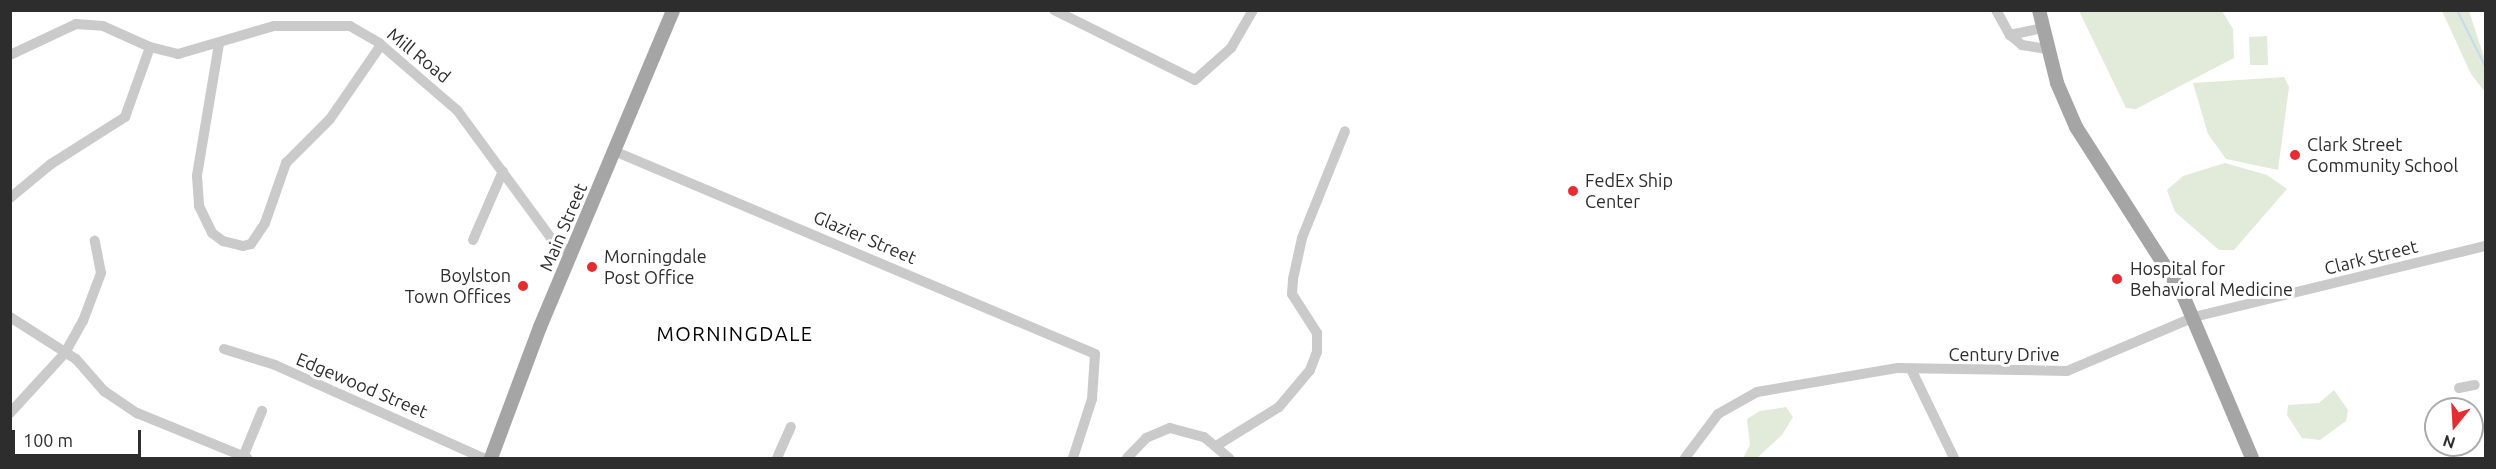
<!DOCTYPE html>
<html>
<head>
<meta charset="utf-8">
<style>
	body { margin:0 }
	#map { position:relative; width:2496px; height:469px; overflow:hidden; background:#fff; font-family:Ubuntu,sans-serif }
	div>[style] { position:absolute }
	.green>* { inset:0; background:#e2ebda }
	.stream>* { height:2px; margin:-1px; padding:0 1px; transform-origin:1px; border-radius:1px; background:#c5daeb }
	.minor>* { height:10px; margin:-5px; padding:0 5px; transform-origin:5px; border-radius:5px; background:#cacaca }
	.major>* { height:14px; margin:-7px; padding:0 7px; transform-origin:7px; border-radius:7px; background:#a5a5a5 }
	.dots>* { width:16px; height:16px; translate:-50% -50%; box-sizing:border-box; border:3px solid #fff; border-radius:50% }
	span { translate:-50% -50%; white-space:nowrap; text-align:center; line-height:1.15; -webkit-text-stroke:6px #fff; paint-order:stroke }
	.street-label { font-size:18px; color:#2d2d2d }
	.poi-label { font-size:18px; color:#2d2d2d }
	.left { translate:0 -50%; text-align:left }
	.right { translate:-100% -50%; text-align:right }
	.neighbourhood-label { font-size:20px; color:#000; letter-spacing:1.5px }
	.frame { position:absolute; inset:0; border:12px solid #2d2d2d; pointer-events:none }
	.north { position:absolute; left:2424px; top:397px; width:60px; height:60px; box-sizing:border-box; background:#fff; border:2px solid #ababab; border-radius:50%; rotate:198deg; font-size:16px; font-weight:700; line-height:24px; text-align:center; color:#2d2d2d }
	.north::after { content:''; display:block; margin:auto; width:21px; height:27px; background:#e52d31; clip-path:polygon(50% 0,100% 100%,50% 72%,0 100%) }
	.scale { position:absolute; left:12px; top:430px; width:129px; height:27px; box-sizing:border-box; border:3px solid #2d2d2d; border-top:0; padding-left:8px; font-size:18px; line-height:21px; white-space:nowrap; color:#2d2d2d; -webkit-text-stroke:4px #fff; paint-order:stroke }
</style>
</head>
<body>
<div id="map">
	<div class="green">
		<div style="clip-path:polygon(2079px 11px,2222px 11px,2233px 29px,2234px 58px,2136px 109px,2126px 108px)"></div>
		<div style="clip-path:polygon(2442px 11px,2469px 11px,2485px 60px,2485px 92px,2471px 74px)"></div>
		<div style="clip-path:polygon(2267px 36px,2268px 65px,2250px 65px,2249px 37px)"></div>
		<div style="clip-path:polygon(2284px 77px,2289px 87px,2278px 170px,2226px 159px,2208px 134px,2193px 83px)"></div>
		<div style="clip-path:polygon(2225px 163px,2267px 175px,2287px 189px,2234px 250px,2219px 250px,2175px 212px,2167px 190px,2183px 176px)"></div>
		<div style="clip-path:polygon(2334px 390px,2348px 410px,2346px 421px,2320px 440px,2302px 438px,2287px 415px,2288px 405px,2319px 403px)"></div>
		<div style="clip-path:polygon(1786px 407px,1793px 417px,1782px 435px,1757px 458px,1743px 458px,1750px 445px,1747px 419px,1760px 411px)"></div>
	</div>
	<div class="stream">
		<div style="left:2457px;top:10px;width:65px;rotate:63.4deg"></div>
	</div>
	<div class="minor">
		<div style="left:1054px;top:10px;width:157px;rotate:26.4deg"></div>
		<div style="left:1195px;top:80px;width:48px;rotate:-41.6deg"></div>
		<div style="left:1231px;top:48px;width:44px;rotate:-59.9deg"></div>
		<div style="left:1996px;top:10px;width:29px;rotate:61deg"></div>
		<div style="left:2010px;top:35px;width:16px;rotate:40deg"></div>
		<div style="left:2022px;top:45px;width:26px;rotate:9deg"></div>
		<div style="left:2010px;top:35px;width:34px;rotate:-12deg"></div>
		<div style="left:219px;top:44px;width:134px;rotate:99.5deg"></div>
		<div style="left:197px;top:176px;width:30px;rotate:86deg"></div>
		<div style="left:199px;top:206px;width:30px;rotate:64deg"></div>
		<div style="left:212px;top:233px;width:14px;rotate:36deg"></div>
		<div style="left:223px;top:241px;width:21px;rotate:14deg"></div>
		<div style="left:243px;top:246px;width:8px;rotate:-14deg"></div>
		<div style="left:251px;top:244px;width:25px;rotate:-56deg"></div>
		<div style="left:265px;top:223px;width:64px;rotate:-70.7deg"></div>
		<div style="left:286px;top:163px;width:62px;rotate:-45deg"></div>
		<div style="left:330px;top:119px;width:90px;rotate:-55.4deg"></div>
		<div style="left:10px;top:55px;width:73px;rotate:-25.2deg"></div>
		<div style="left:76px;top:24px;width:27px;rotate:4deg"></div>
		<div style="left:103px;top:26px;width:51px;rotate:24.1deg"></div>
		<div style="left:150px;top:47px;width:29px;rotate:14deg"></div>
		<div style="left:178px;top:54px;width:100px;rotate:-16.3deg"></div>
		<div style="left:274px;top:26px;width:76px"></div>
		<div style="left:350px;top:26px;width:34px;rotate:30deg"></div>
		<div style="left:379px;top:43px;width:103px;rotate:40.7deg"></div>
		<div style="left:457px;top:110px;width:159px;rotate:53.7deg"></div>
		<div style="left:551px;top:238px;width:27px;rotate:39deg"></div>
		<div style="left:614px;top:151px;width:522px;rotate:22.88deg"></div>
		<div style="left:1095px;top:354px;width:45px;rotate:93.8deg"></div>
		<div style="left:1092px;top:399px;width:62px;rotate:107.9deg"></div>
		<div style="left:10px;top:198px;width:53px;rotate:-39.7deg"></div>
		<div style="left:51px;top:164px;width:88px;rotate:-32.4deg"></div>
		<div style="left:125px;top:117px;width:74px;rotate:-70.3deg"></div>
		<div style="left:473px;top:240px;width:75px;rotate:-66.5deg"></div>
		<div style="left:10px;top:317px;width:78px;rotate:32.5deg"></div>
		<div style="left:76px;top:359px;width:43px;rotate:48.8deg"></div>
		<div style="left:104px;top:391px;width:40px;rotate:34deg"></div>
		<div style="left:137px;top:413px;width:119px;rotate:22.2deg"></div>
		<div style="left:224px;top:349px;width:53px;rotate:17.4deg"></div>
		<div style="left:275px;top:365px;width:228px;rotate:24.1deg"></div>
		<div style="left:1911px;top:369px;width:99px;rotate:64.2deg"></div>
		<div style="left:2459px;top:388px;width:16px;rotate:-11deg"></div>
		<div style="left:10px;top:413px;width:81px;rotate:-47.5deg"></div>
		<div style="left:65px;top:353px;width:37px;rotate:-61deg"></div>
		<div style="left:83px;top:321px;width:51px;rotate:-69.4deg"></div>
		<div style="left:101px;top:273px;width:33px;rotate:-101deg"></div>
		<div style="left:1216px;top:446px;width:74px;rotate:-31.8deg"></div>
		<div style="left:1279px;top:407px;width:48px;rotate:-50deg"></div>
		<div style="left:1310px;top:370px;width:19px;rotate:-69deg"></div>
		<div style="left:1317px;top:352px;width:19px;rotate:-90deg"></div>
		<div style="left:1317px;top:333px;width:46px;rotate:-122.7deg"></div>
		<div style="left:1292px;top:294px;width:15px;rotate:-86deg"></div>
		<div style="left:1293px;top:279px;width:42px;rotate:-77.6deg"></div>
		<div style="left:1302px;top:238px;width:115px;rotate:-68.1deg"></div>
		<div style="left:243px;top:457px;width:50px;rotate:-67.6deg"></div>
		<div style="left:777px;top:458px;width:34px;rotate:-66deg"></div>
		<div style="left:1127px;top:458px;width:28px;rotate:-46deg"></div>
		<div style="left:1146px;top:438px;width:26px;rotate:-23deg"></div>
		<div style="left:1170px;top:428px;width:35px;rotate:15deg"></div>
		<div style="left:1204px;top:437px;width:33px;rotate:40deg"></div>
		<div style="left:1685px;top:458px;width:55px;rotate:-53.1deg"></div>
		<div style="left:1718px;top:414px;width:45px;rotate:-29.4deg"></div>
		<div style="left:1757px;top:392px;width:143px;rotate:-9.7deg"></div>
		<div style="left:1898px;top:368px;width:169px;rotate:1deg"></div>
		<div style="left:2067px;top:371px;width:138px;rotate:-23deg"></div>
		<div style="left:2194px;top:317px;width:301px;rotate:-13.7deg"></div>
	</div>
	<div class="major">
		<div style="left:2039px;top:10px;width:75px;rotate:76.1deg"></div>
		<div style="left:2057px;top:83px;width:48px;rotate:66.6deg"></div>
		<div style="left:2076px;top:127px;width:197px;rotate:57.4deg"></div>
		<div style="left:2182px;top:293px;width:179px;rotate:67deg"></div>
		<div style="left:491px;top:458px;width:140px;rotate:-69.5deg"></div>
		<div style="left:540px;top:327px;width:344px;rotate:-67.2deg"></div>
	</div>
	<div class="dots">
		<div style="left:2295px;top:155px;background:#e52d31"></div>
		<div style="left:1573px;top:191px;background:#e52d31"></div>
		<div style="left:592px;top:267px;background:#e52d31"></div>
		<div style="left:2117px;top:279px;background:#e52d31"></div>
		<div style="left:523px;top:286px;background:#e52d31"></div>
	</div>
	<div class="street-label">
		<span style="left:419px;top:55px;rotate:39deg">Mill Road</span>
		<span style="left:563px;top:227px;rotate:-67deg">Main Street</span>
		<span style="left:865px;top:237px;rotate:23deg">Glazier Street</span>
		<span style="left:2371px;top:257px;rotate:-14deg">Clark Street</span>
		<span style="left:2004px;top:354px">Century Drive</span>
		<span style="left:362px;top:385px;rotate:23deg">Edgewood Street</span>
	</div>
	<div class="poi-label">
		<span class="left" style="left:2307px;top:155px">Clark Street<br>Community School</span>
		<span class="left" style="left:1585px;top:191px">FedEx Ship<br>Center</span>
		<span class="left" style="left:604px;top:267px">Morningdale<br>Post Office</span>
		<span class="left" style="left:2130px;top:279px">Hospital for<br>Behavioral Medicine</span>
		<span class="right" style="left:511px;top:286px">Boylston<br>Town Offices</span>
	</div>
	<div class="neighbourhood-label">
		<span style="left:735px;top:333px">MORNINGDALE</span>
	</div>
	<div class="frame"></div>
	<div class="north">N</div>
	<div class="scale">100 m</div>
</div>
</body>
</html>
